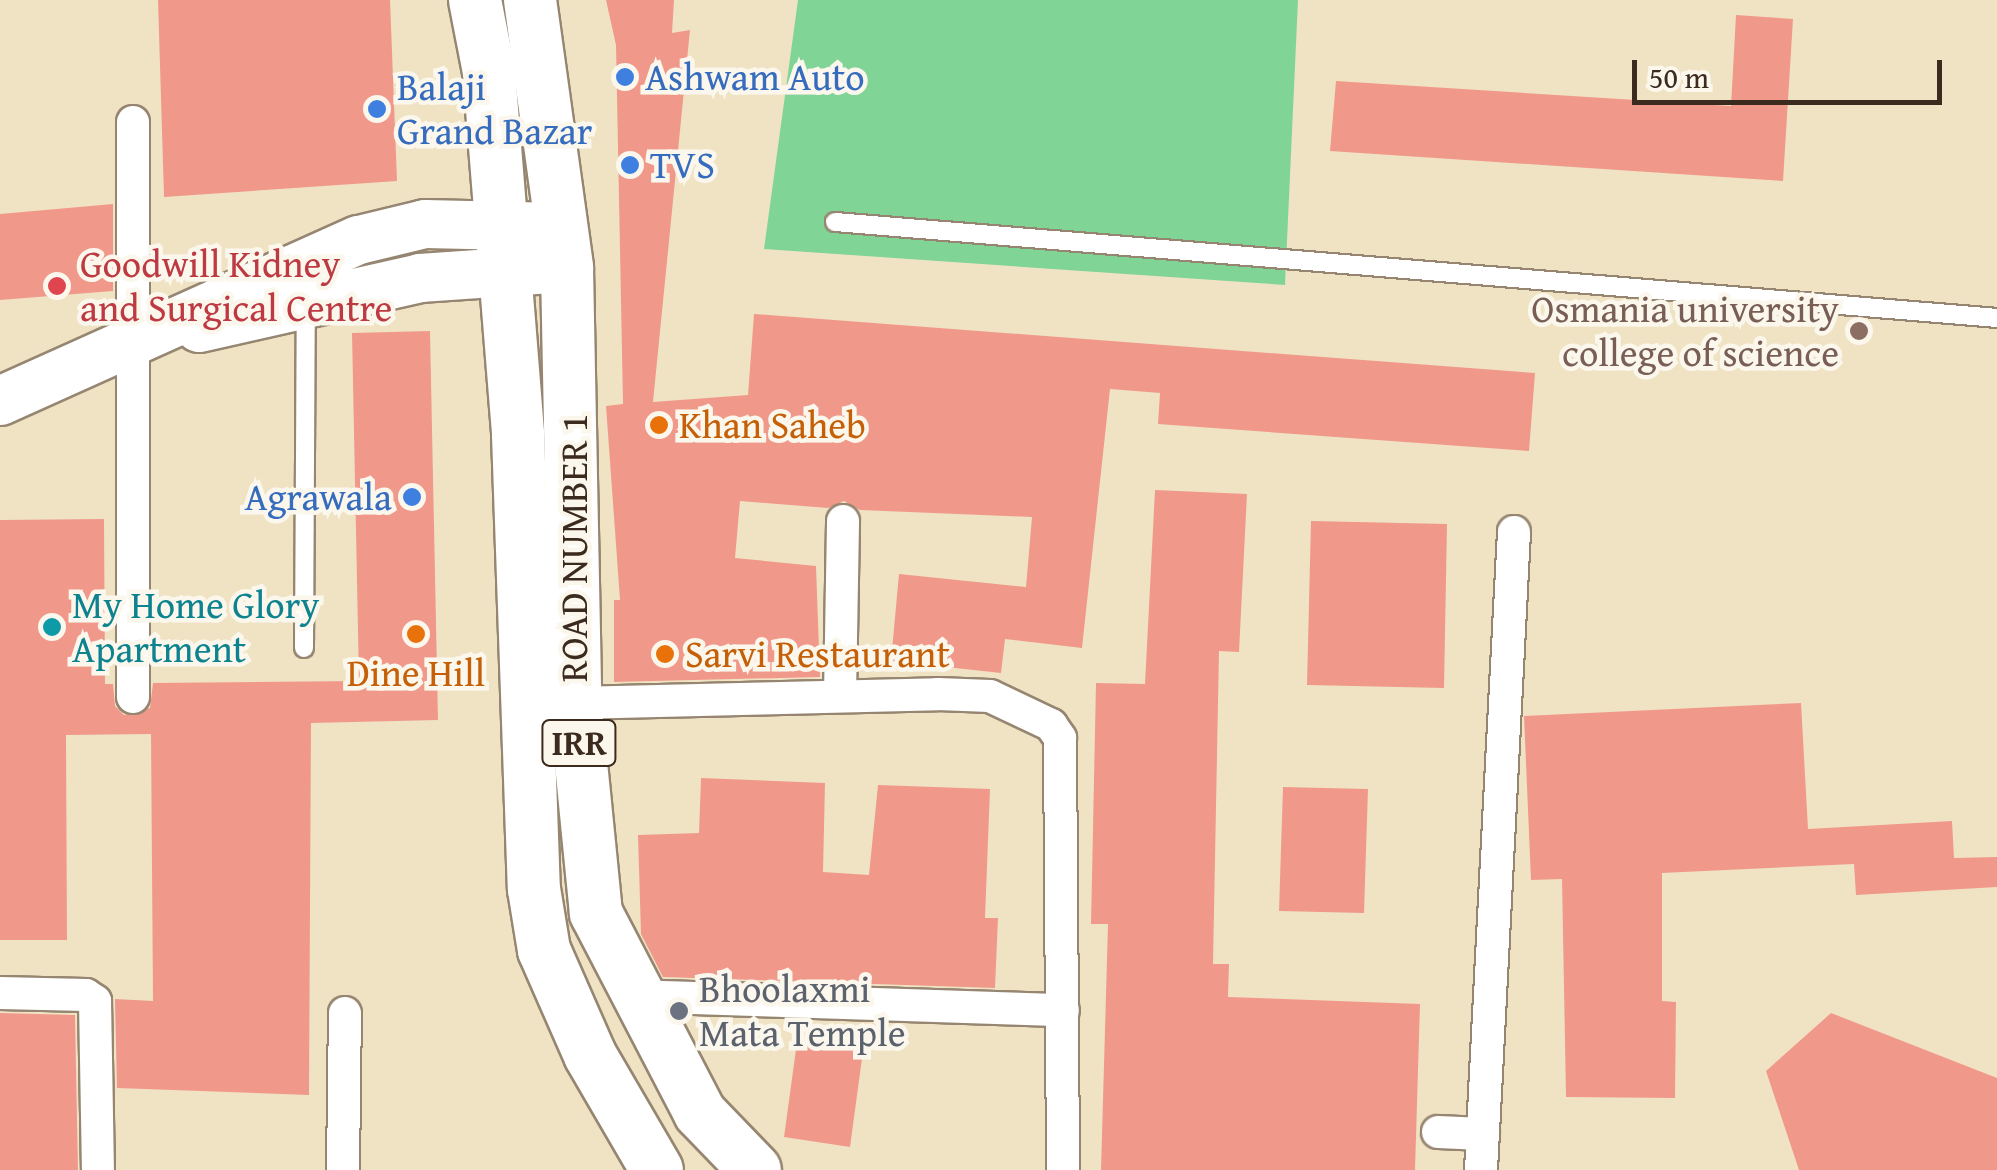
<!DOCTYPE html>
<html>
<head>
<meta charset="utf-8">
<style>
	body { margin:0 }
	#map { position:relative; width:1997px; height:1170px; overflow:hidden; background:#f0e3c4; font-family:"Gentium Book Plus",serif }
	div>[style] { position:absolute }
	.green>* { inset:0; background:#80d496 }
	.building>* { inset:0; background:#f0998b }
	.roads { filter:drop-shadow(2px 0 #968671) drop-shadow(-2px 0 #968671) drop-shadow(0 2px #968671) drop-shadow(0 -2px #968671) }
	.lane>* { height:18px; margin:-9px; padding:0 9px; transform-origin:9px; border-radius:9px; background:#fff }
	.street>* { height:32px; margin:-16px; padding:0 16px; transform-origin:16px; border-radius:16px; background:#fff }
	.secondary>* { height:48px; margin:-24px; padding:0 24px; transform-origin:24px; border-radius:24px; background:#fff }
	.primary>* { height:52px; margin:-26px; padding:0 26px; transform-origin:26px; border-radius:26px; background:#fff }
	.dots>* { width:28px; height:28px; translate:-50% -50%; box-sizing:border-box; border:5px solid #fbf7ec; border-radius:50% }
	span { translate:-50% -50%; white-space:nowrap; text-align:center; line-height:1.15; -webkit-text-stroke:9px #fbf7ec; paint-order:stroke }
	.shield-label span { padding:2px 8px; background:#fbf7ec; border:2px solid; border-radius:8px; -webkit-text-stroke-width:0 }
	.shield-label { font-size:35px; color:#3b2a1e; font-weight:700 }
	.shop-label { font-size:38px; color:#366cbe }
	.left { translate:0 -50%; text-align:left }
	.right { translate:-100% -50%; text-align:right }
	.health-label { font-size:38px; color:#be3a42 }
	.education-label { font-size:38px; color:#785e54 }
	.food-label { font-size:38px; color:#c56008 }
	.street-label { font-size:38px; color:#3b2a1e }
	.culture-label { font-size:38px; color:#0d838f }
	.worship-label { font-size:38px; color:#5b616d }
	.scale { position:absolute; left:1632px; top:60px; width:310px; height:45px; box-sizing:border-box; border:5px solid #3b2a1e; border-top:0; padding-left:12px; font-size:30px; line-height:35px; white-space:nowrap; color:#3b2a1e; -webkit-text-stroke:8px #fbf7ec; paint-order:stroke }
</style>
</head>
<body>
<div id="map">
	<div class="green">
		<div style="clip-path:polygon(798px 0,1298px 0,1285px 285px,764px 249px)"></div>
	</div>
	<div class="building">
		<div style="clip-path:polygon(158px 0,390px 0,397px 181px,164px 197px)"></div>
		<div style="clip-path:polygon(606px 0,674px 0,672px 33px,690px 30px,653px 402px,748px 395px,754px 314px,1535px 373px,1529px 451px,1158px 424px,1160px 393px,1110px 389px,1082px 648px,1005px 639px,1001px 673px,891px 661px,899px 574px,1026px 587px,1032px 517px,860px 510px,844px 501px,828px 508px,740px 501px,735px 558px,816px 566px,820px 677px,614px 682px,614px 600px,620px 600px,606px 406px,623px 404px,616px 45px)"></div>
		<div style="clip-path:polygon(1736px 15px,1793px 19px,1783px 181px,1330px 151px,1336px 81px,1731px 106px)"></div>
		<div style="clip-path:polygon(113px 204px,113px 291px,0 300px,0 214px)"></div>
		<div style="clip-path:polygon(430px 331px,438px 720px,311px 723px,309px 1095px,117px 1088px,115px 999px,153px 1001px,151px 734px,66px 735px,67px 940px,0 940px,0 520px,104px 519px,105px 684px,113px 684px,115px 706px,124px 715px,150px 708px,153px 683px,359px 681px,352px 333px)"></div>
		<div style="clip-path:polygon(1155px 490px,1247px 494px,1239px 652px,1219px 651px,1213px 964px,1229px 964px,1228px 997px,1420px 1004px,1415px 1170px,1101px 1170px,1108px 924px,1091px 924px,1096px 683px,1145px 684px)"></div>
		<div style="clip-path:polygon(1311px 521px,1447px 524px,1444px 688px,1307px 685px)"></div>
		<div style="clip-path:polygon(1801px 703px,1808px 829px,1952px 821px,1954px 858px,1997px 857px,1997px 887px,1856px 895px,1854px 864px,1662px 873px,1662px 1001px,1676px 1002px,1675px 1098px,1566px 1097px,1562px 879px,1531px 880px,1524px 716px)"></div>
		<div style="clip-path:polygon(701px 778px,825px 783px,823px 872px,869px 875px,878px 785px,990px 789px,985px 918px,998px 918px,995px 988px,663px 977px,641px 934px,638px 835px,699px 833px)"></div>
		<div style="clip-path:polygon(1283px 787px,1368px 789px,1364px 913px,1279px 911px)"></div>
		<div style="clip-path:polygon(0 1013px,75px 1015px,78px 1170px,0 1170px)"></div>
		<div style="clip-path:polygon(1831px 1013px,1997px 1078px,1997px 1170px,1799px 1170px,1766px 1071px)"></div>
		<div style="clip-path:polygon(797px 1042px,863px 1051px,850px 1147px,784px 1137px)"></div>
	</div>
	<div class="roads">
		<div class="lane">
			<div style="left:835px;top:222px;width:1166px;rotate:4.72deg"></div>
			<div style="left:304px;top:648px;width:339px;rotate:-89.7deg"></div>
		</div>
		<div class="street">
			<div style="left:133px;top:122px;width:575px;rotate:90deg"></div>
			<div style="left:840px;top:695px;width:174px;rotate:-89deg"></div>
			<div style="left:575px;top:703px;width:363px;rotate:-1.4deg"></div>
			<div style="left:938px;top:694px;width:52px;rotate:2.2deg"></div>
			<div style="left:990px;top:696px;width:68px;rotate:25.4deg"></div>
			<div style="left:1051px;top:725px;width:16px;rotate:55deg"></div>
			<div style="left:1060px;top:738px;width:432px;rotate:89.6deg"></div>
			<div style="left:0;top:993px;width:86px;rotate:1.3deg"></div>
			<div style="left:86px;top:995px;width:11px;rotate:34deg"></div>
			<div style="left:95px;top:1001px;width:169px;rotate:89deg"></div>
			<div style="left:634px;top:996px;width:429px;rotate:1.9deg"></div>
			<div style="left:1438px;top:1132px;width:45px;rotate:2.5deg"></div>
			<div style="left:343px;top:1170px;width:157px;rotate:-89.3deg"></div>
			<div style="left:1481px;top:1170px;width:639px;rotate:-87.04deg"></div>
		</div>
		<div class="secondary">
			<div style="left:199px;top:328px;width:227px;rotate:-12.7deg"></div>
			<div style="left:420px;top:278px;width:147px;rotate:-3.9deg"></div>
			<div style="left:0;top:401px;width:393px;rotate:-24.2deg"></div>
			<div style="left:359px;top:240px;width:68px;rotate:-13.6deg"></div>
			<div style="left:425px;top:224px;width:136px;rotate:1.3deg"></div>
		</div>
		<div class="primary">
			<div style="left:475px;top:0;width:73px;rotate:79deg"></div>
			<div style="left:489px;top:72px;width:364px;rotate:85.4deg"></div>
			<div style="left:518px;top:435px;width:454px;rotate:88deg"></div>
			<div style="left:534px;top:889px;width:62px;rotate:80.7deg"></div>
			<div style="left:544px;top:950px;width:115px;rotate:66.3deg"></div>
			<div style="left:590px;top:1055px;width:133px;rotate:59.8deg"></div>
			<div style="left:530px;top:0;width:271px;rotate:82.1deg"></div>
			<div style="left:567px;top:268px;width:435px;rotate:88.9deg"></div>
			<div style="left:575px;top:703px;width:211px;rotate:84.3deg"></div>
			<div style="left:596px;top:913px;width:225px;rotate:62.5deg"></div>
			<div style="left:700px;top:1113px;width:79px;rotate:46deg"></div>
		</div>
	</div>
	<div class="dots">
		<div style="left:625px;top:77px;background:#3f7fe0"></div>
		<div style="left:377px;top:109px;background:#3f7fe0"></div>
		<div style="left:630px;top:165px;background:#3f7fe0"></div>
		<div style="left:57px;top:286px;background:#e0444e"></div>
		<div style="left:1859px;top:331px;background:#8d6e63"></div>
		<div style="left:659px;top:425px;background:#e8710a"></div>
		<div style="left:412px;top:497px;background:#3f7fe0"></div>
		<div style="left:52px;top:627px;background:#0f9aa8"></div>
		<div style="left:416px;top:634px;background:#e8710a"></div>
		<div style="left:665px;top:654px;background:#e8710a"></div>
		<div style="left:679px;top:1011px;background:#6b7280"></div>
	</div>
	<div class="shield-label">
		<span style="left:579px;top:743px">IRR</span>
	</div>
	<div class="shop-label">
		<span class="left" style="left:645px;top:77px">Ashwam Auto</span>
		<span class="left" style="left:397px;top:109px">Balaji<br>Grand Bazar</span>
		<span class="left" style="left:650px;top:165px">TVS</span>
		<span class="right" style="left:392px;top:497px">Agrawala</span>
	</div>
	<div class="health-label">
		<span class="left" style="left:80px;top:286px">Goodwill Kidney<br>and Surgical Centre</span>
	</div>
	<div class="education-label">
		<span class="right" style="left:1839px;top:331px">Osmania university<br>college of science</span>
	</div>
	<div class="food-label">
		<span class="left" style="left:679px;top:425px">Khan Saheb</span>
		<span class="left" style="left:685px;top:654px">Sarvi Restaurant</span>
		<span style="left:416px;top:673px">Dine Hill</span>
	</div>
	<div class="street-label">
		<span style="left:574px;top:548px;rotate:-90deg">ROAD NUMBER 1</span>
	</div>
	<div class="culture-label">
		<span class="left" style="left:72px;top:627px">My Home Glory<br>Apartment</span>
	</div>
	<div class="worship-label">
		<span class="left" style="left:699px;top:1011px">Bhoolaxmi<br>Mata Temple</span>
	</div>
	<div class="scale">50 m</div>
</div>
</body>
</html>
